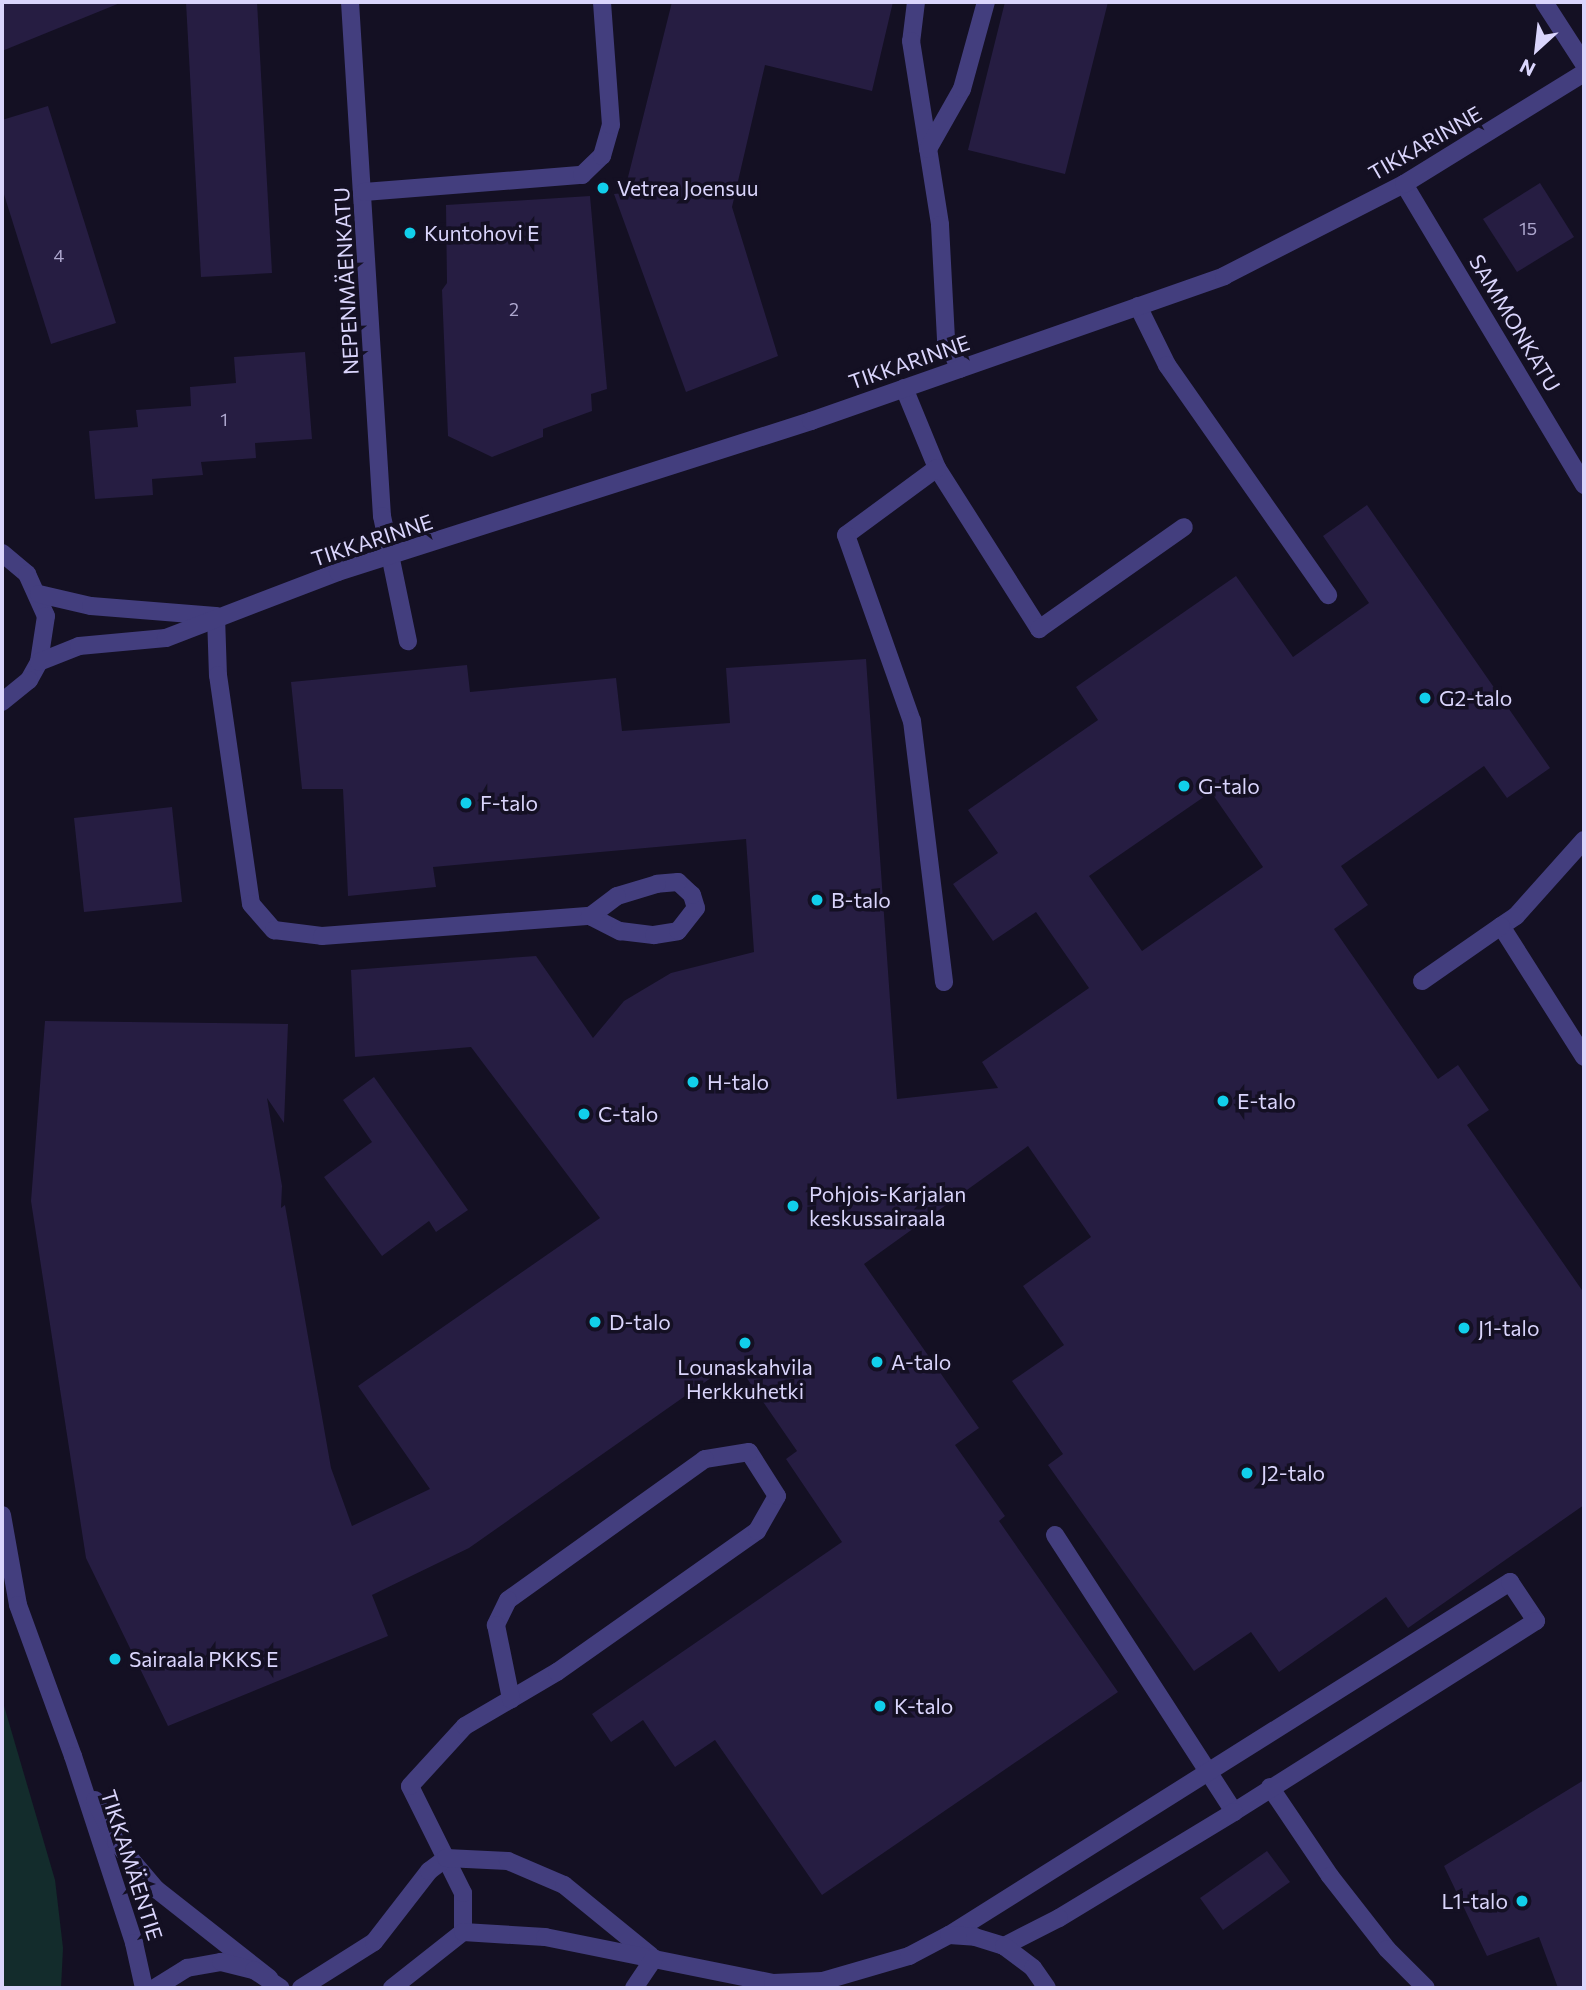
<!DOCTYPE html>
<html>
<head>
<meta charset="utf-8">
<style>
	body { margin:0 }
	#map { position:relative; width:1586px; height:1990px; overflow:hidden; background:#141023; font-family:Commissioner,sans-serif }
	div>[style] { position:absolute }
	.green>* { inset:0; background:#132c2c }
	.building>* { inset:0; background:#261d42 }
	.minor>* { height:18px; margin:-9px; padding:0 9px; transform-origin:9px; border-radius:9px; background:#433e7e }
	.dots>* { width:19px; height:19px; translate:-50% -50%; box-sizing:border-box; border:4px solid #141023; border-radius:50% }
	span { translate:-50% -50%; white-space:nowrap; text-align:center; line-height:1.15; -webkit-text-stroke:7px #141023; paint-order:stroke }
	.number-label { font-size:18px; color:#ada7ce }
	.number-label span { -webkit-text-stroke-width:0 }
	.street-label { font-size:21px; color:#dad5fc }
	.poi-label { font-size:21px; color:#dad5fc }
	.left { translate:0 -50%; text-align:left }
	.right { translate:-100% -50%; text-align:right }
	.frame { position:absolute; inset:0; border:4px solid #dad5fc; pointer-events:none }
	.north { position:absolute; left:1502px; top:14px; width:70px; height:70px; -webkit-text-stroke:5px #141023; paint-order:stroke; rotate:207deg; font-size:19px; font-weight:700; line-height:28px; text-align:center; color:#dad5fc }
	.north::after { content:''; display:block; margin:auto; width:24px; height:32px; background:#dad5fc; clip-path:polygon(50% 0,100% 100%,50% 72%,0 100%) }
</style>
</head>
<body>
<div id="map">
	<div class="green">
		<div style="clip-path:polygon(2px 1699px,55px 1880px,63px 1948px,61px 1988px,2px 1988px)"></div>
	</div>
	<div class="building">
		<div style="clip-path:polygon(2px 2px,120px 2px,120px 3px,2px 51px)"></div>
		<div style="clip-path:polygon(186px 2px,257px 2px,272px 273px,201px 277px)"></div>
		<div style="clip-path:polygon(672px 2px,893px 2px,872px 91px,765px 65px,732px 207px,778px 356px,686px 392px,614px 194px,624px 193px)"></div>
		<div style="clip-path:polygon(1005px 2px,1108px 2px,1065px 174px,968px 150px)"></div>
		<div style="clip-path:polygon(48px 106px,116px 323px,51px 344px,2px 188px,2px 120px)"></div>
		<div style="clip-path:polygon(1540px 183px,1574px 237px,1517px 272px,1483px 219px)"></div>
		<div style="clip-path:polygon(590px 196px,607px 389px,591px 394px,592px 411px,543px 429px,543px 437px,492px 457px,448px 436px,442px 290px,447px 283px,446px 205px)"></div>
		<div style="clip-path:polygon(305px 352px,312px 439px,255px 443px,256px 458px,201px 462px,203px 475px,152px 479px,153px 495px,95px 499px,89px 431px,138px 427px,136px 410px,191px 406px,190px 387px,236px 383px,234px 357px)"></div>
		<div style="clip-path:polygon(evenodd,1367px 505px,1550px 768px,1507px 798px,1484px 766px,1341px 866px,1368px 905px,1334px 929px,1438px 1079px,1458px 1065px,1489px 1110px,1467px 1125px,1584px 1293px,1584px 1505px,1408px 1628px,1386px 1597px,1279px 1672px,1251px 1632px,1194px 1671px,1048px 1465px,1063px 1454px,1012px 1381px,1064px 1345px,1023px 1286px,1091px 1237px,1028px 1146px,864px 1264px,979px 1428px,955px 1445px,1005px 1516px,999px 1521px,1118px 1692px,822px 1895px,715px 1740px,675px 1767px,643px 1720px,611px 1742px,592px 1714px,842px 1542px,786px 1459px,797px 1451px,735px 1361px,469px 1548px,372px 1595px,388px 1636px,168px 1726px,86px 1558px,31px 1201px,45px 1021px,288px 1024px,284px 1123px,267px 1098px,282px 1186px,281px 1208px,285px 1205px,331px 1468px,352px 1526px,430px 1489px,358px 1386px,600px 1218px,471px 1047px,355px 1057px,351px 970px,536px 956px,593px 1038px,624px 1001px,671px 973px,754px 952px,746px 839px,433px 867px,436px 887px,348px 896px,343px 789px,302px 789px,291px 682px,467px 665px,470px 692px,616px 678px,622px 731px,730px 723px,726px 668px,866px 659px,897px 1099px,998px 1088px,982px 1062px,1089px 988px,1036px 912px,993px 941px,953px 884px,998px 853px,968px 810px,1098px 720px,1076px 687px,1236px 576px,1293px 657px,1369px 603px,1323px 536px,1367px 505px,1211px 792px,1263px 867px,1142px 951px,1089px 876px,1211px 792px)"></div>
		<div style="clip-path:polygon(172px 807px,182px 902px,84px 912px,74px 818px)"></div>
		<div style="clip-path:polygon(374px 1077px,468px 1210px,436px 1232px,429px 1221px,382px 1256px,324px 1177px,372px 1142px,343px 1100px)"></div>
		<div style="clip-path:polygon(1584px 1780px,1584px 1988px,1558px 1988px,1539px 1937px,1487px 1956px,1444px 1866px)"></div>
		<div style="clip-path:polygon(1267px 1851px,1290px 1882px,1223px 1930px,1200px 1898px)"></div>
	</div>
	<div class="minor">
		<div style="left:350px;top:2px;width:515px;rotate:86.44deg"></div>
		<div style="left:382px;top:516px;width:128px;rotate:78.3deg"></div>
		<div style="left:916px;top:2px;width:39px;rotate:97deg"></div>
		<div style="left:911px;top:41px;width:186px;rotate:81deg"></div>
		<div style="left:940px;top:225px;width:116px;rotate:87deg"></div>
		<div style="left:946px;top:341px;width:31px;rotate:63deg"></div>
		<div style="left:1544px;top:2px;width:74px;rotate:57.2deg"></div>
		<div style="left:928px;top:149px;width:69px;rotate:-60.5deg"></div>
		<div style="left:962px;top:89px;width:90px;rotate:-74.6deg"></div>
		<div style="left:1404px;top:184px;width:351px;rotate:59.1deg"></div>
		<div style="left:364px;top:192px;width:219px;rotate:-4.5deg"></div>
		<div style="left:582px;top:175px;width:28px;rotate:-44deg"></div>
		<div style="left:602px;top:156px;width:32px;rotate:-74deg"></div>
		<div style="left:611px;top:125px;width:123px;rotate:-94.2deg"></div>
		<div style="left:1138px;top:306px;width:66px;rotate:63.8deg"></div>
		<div style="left:1167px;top:365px;width:281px;rotate:55deg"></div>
		<div style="left:904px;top:388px;width:87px;rotate:67.6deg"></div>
		<div style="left:937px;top:468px;width:191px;rotate:57.6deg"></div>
		<div style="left:1039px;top:629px;width:177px;rotate:-35.1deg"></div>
		<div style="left:937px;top:468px;width:113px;rotate:143.6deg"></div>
		<div style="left:846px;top:535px;width:197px;rotate:70.5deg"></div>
		<div style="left:912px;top:721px;width:263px;rotate:83deg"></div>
		<div style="left:2px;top:553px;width:33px;rotate:40deg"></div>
		<div style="left:27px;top:574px;width:46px;rotate:65.7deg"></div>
		<div style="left:46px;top:616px;width:47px;rotate:98.7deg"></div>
		<div style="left:39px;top:662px;width:21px;rotate:119deg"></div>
		<div style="left:29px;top:680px;width:35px;rotate:141deg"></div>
		<div style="left:39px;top:594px;width:53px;rotate:13deg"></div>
		<div style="left:91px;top:606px;width:125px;rotate:4.6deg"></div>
		<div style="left:216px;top:616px;width:59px;rotate:88.1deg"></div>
		<div style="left:218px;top:675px;width:231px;rotate:81.8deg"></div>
		<div style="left:251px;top:904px;width:35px;rotate:49deg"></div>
		<div style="left:274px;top:930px;width:48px;rotate:7.1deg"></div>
		<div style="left:322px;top:936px;width:269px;rotate:-4.3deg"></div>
		<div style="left:590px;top:916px;width:34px;rotate:27deg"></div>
		<div style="left:620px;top:931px;width:34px;rotate:7deg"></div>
		<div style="left:654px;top:935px;width:24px;rotate:-9deg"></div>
		<div style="left:678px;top:931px;width:29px;rotate:-52deg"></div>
		<div style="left:696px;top:908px;width:14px;rotate:-107deg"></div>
		<div style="left:692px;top:895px;width:19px;rotate:-137deg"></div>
		<div style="left:678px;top:882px;width:21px;rotate:175deg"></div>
		<div style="left:657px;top:884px;width:42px;rotate:163.3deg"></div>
		<div style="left:617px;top:896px;width:34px;rotate:143deg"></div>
		<div style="left:39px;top:662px;width:43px;rotate:-21.8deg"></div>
		<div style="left:79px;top:646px;width:87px;rotate:-5.3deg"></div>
		<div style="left:166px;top:638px;width:184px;rotate:-21deg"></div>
		<div style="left:338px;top:572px;width:497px;rotate:-17.7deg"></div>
		<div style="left:811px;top:421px;width:438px;rotate:-19.3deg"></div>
		<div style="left:1224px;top:276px;width:202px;rotate:-27.1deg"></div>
		<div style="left:1404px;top:184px;width:211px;rotate:-31.7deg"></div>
		<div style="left:1584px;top:840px;width:102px;rotate:131.8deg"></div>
		<div style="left:1516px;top:916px;width:18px;rotate:146deg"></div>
		<div style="left:1501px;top:926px;width:155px;rotate:57.6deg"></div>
		<div style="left:1422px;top:981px;width:96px;rotate:-34.8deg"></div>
		<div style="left:2px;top:1515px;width:91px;rotate:79.9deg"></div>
		<div style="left:18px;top:1605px;width:161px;rotate:70deg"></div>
		<div style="left:73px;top:1756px;width:197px;rotate:71.9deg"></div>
		<div style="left:134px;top:1943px;width:46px;rotate:77.5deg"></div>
		<div style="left:1055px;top:1535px;width:330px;rotate:57.1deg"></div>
		<div style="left:1270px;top:1787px;width:107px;rotate:56deg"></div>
		<div style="left:1330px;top:1876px;width:93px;rotate:52deg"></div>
		<div style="left:1387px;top:1949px;width:55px;rotate:45deg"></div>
		<div style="left:95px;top:1800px;width:47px;rotate:63.4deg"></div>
		<div style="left:116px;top:1842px;width:62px;rotate:49.6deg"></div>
		<div style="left:156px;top:1889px;width:144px;rotate:38.2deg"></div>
		<div style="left:463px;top:1932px;width:39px;rotate:-90deg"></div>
		<div style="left:463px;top:1893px;width:119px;rotate:-116.4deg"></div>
		<div style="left:410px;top:1786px;width:81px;rotate:-47.5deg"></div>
		<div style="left:465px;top:1726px;width:107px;rotate:-30.4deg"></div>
		<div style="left:557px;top:1672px;width:245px;rotate:-35.2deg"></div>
		<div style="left:757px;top:1531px;width:40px;rotate:-60.3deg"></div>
		<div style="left:777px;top:1496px;width:52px;rotate:-122.5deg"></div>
		<div style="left:749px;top:1452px;width:45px;rotate:171deg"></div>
		<div style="left:705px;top:1459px;width:242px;rotate:144.4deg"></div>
		<div style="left:508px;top:1600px;width:28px;rotate:116deg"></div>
		<div style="left:496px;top:1625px;width:76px;rotate:78.5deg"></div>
		<div style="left:949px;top:1935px;width:663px;rotate:-32.18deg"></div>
		<div style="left:1510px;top:1582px;width:47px;rotate:56.3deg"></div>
		<div style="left:1536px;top:1621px;width:357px;rotate:147.7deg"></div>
		<div style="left:1234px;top:1812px;width:205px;rotate:148.8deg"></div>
		<div style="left:1059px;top:1918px;width:62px;rotate:153deg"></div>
		<div style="left:155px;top:1988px;width:38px;rotate:-32deg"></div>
		<div style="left:187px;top:1968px;width:35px;rotate:-10deg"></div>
		<div style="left:221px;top:1962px;width:34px;rotate:14deg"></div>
		<div style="left:254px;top:1970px;width:32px;rotate:34deg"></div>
		<div style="left:301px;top:1988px;width:86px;rotate:-32.2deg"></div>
		<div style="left:374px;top:1942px;width:90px;rotate:-52.2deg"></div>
		<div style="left:429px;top:1871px;width:21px;rotate:-37deg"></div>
		<div style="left:446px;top:1858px;width:62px;rotate:2.8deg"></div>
		<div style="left:508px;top:1861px;width:61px;rotate:23.2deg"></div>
		<div style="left:564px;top:1885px;width:112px;rotate:39.2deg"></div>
		<div style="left:392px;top:1988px;width:90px;rotate:-38.3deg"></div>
		<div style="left:463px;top:1932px;width:82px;rotate:3.5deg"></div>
		<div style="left:545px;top:1937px;width:233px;rotate:11.4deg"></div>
		<div style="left:773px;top:1983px;width:50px;rotate:-2.3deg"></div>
		<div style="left:823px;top:1981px;width:90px;rotate:-16.2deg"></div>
		<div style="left:909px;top:1956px;width:45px;rotate:-27.7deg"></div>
		<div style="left:949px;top:1935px;width:26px;rotate:4deg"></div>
		<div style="left:975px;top:1937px;width:30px;rotate:17deg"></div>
		<div style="left:1004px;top:1946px;width:36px;rotate:37deg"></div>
		<div style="left:1033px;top:1968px;width:24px;rotate:55deg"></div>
		<div style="left:634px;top:1988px;width:36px;rotate:-56deg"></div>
	</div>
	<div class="dots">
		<div style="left:603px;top:188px;background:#11cfeb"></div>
		<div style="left:410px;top:233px;background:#11cfeb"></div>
		<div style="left:1425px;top:698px;background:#11cfeb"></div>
		<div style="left:1184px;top:786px;background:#11cfeb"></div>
		<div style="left:466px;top:803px;background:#11cfeb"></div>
		<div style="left:817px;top:900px;background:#11cfeb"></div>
		<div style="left:693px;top:1082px;background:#11cfeb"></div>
		<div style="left:1223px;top:1101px;background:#11cfeb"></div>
		<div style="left:584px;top:1114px;background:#11cfeb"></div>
		<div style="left:793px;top:1206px;background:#11cfeb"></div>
		<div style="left:595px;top:1322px;background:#11cfeb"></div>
		<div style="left:1464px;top:1328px;background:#11cfeb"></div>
		<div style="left:745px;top:1343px;background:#11cfeb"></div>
		<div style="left:877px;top:1362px;background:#11cfeb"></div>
		<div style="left:1247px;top:1473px;background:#11cfeb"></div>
		<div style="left:115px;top:1659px;background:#11cfeb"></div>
		<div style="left:880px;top:1706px;background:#11cfeb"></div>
		<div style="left:1522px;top:1901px;background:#11cfeb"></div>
	</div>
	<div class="number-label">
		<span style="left:1528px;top:228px">15</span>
		<span style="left:59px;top:255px">4</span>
		<span style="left:514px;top:309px">2</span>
		<span style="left:224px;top:419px">1</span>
	</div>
	<div class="street-label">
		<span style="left:1425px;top:143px;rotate:-30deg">TIKKARINNE</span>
		<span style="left:346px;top:281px;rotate:-93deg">NEPENMÄENKATU</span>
		<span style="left:1515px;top:323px;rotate:59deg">SAMMONKATU</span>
		<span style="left:909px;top:362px;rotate:-19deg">TIKKARINNE</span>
		<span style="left:372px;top:540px;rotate:-18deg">TIKKARINNE</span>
		<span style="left:132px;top:1865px;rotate:72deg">TIKKAMÄENTIE</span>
	</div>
	<div class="poi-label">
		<span class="left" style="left:617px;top:188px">Vetrea Joensuu</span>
		<span class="left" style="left:424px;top:233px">Kuntohovi E</span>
		<span class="left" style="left:1439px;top:698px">G2-talo</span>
		<span class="left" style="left:1198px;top:786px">G-talo</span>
		<span class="left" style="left:480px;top:803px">F-talo</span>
		<span class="left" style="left:831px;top:900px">B-talo</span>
		<span class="left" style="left:707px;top:1082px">H-talo</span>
		<span class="left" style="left:1237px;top:1101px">E-talo</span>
		<span class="left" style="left:598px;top:1114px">C-talo</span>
		<span class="left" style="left:809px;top:1206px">Pohjois-Karjalan<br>keskussairaala</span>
		<span class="left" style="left:609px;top:1322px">D-talo</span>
		<span class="left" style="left:1478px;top:1328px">J1-talo</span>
		<span class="left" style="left:891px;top:1362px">A-talo</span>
		<span style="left:745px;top:1379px">Lounaskahvila<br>Herkkuhetki</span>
		<span class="left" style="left:1261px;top:1473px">J2-talo</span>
		<span class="left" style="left:129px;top:1659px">Sairaala PKKS E</span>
		<span class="left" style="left:894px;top:1706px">K-talo</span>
		<span class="right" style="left:1508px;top:1901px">L1-talo</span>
	</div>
	<div class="frame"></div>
	<div class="north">N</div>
</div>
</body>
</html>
